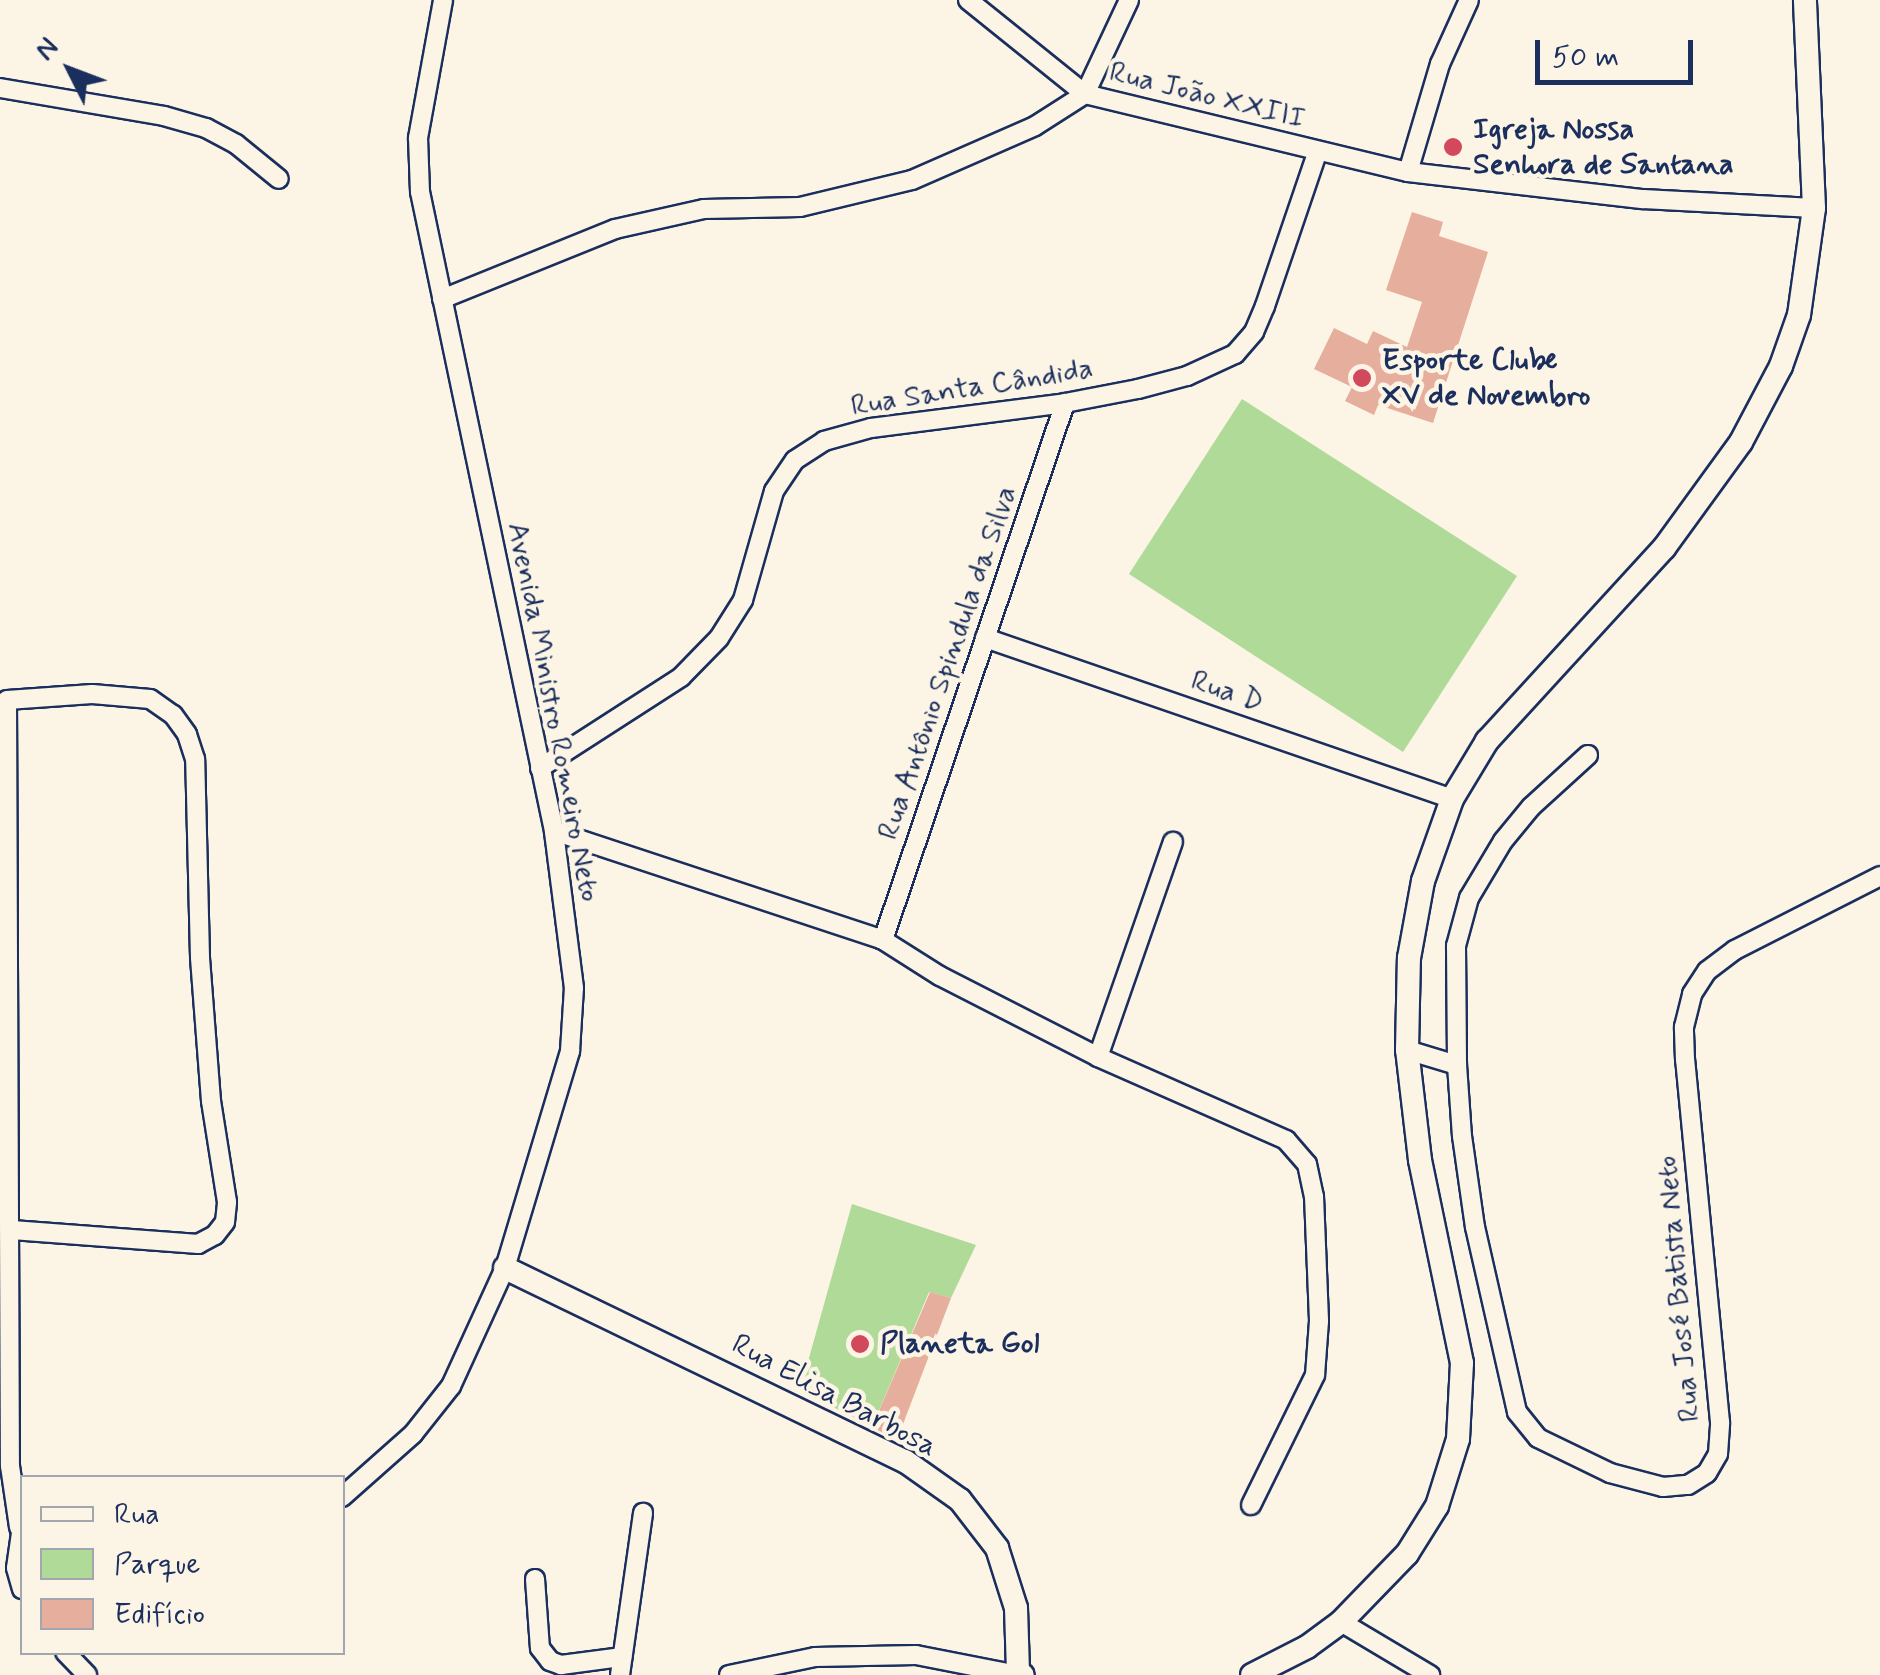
<!DOCTYPE html>
<html>
<head>
<meta charset="utf-8">
<style>
	body { margin:0 }
	#map { position:relative; width:1880px; height:1675px; overflow:hidden; background:#fcf5e5; font-family:Mynerve,sans-serif }
	div>[style] { position:absolute }
	.green>* { inset:0; background:#b0da98 }
	.building>* { inset:0; background:#e6af9d }
	.roads { filter:drop-shadow(2px 0 #1b2f5e) drop-shadow(-2px 0 #1b2f5e) drop-shadow(0 2px #1b2f5e) drop-shadow(0 -2px #1b2f5e) }
	.minor>* { height:18px; margin:-9px; padding:0 9px; transform-origin:9px; border-radius:9px; background:#fcf5e5 }
	.tertiary>* { height:22px; margin:-11px; padding:0 11px; transform-origin:11px; border-radius:11px; background:#fcf5e5 }
	.dots>* { width:28px; height:28px; translate:-50% -50%; box-sizing:border-box; border:5px solid #fcf5e5; border-radius:50% }
	span { translate:-50% -50%; white-space:nowrap; text-align:center; line-height:1.15; -webkit-text-stroke:9px #fcf5e5; paint-order:stroke }
	.street-label { font-size:30px; color:#1b2f5e }
	.poi-label { font-size:30px; color:#1b2f5e; font-weight:700 }
	.left { translate:0 -50%; text-align:left }
	.legend { position:absolute; left:20px; top:1475px; width:325px; height:180px; box-sizing:border-box; background:#fcf5e5; border:2px solid #a2a6af; margin:0; padding:12px 18px; list-style:none; font-size:30px; color:#1b2f5e }
	.legend li { display:flex; align-items:center; gap:20px; height:50px }
	.legend b { width:50px; border:2px solid #a2a6af }
	.north { position:absolute; left:20px; top:20px; width:100px; height:100px; -webkit-text-stroke:8px #fcf5e5; paint-order:stroke; rotate:312deg; font-size:28px; font-weight:700; line-height:40px; text-align:center; color:#1b2f5e }
	.north::after { content:''; display:block; margin:auto; width:35px; height:45px; background:#1b2f5e; clip-path:polygon(50% 0,100% 100%,50% 72%,0 100%) }
	.scale { position:absolute; left:1535px; top:40px; width:158px; height:45px; box-sizing:border-box; border:5px solid #1b2f5e; border-top:0; padding-left:12px; font-size:30px; line-height:35px; white-space:nowrap; color:#1b2f5e; -webkit-text-stroke:8px #fcf5e5; paint-order:stroke }
</style>
</head>
<body>
<div id="map">
	<div class="green">
		<div style="clip-path:polygon(1242px 399px,1517px 576px,1403px 752px,1129px 574px)"></div>
		<div style="clip-path:polygon(852px 1204px,976px 1245px,951px 1298px,929px 1292px,872px 1427px,800px 1390px)"></div>
	</div>
	<div class="building">
		<div style="clip-path:polygon(1412px 212px,1443px 222px,1439px 236px,1488px 252px,1433px 423px,1378px 405px,1374px 415px,1345px 401px,1352px 387px,1314px 369px,1334px 328px,1367px 344px,1373px 331px,1407px 347px,1422px 302px,1386px 290px)"></div>
		<div style="clip-path:polygon(930px 1292px,951px 1298px,897px 1440px,872px 1427px)"></div>
	</div>
	<div class="roads">
		<div class="minor">
			<div style="left:968px;top:0;width:150px;rotate:38.8deg"></div>
			<div style="left:1085px;top:94px;width:104px;rotate:-64.9deg"></div>
			<div style="left:0;top:88px;width:166px;rotate:9.7deg"></div>
			<div style="left:164px;top:116px;width:44px;rotate:15.9deg"></div>
			<div style="left:206px;top:128px;width:34px;rotate:28deg"></div>
			<div style="left:236px;top:144px;width:55px;rotate:39.1deg"></div>
			<div style="left:1408px;top:172px;width:113px;rotate:-73.5deg"></div>
			<div style="left:1440px;top:64px;width:70px;rotate:-65.6deg"></div>
			<div style="left:442px;top:299px;width:187px;rotate:-22deg"></div>
			<div style="left:615px;top:229px;width:91px;rotate:-12.7deg"></div>
			<div style="left:704px;top:209px;width:96px;rotate:-1.2deg"></div>
			<div style="left:800px;top:207px;width:115px;rotate:-13.6deg"></div>
			<div style="left:912px;top:180px;width:134px;rotate:-23.7deg"></div>
			<div style="left:1035px;top:126px;width:59px;rotate:-32.6deg"></div>
			<div style="left:1085px;top:94px;width:332px;rotate:13.6deg"></div>
			<div style="left:1408px;top:172px;width:237px;rotate:6.6deg"></div>
			<div style="left:1643px;top:199px;width:171px;rotate:3deg"></div>
			<div style="left:985px;top:638px;width:494px;rotate:19deg"></div>
			<div style="left:1588px;top:755px;width:77px;rotate:137.6deg"></div>
			<div style="left:1531px;top:807px;width:44px;rotate:129.5deg"></div>
			<div style="left:1503px;top:841px;width:66px;rotate:120.8deg"></div>
			<div style="left:1469px;top:898px;width:50px;rotate:105.2deg"></div>
			<div style="left:1456px;top:946px;width:119px;rotate:89.5deg"></div>
			<div style="left:1457px;top:1065px;width:71px;rotate:86deg"></div>
			<div style="left:1462px;top:1136px;width:92px;rotate:81.9deg"></div>
			<div style="left:1475px;top:1227px;width:190px;rotate:77.2deg"></div>
			<div style="left:1517px;top:1412px;width:33px;rotate:51deg"></div>
			<div style="left:1538px;top:1438px;width:80px;rotate:25.9deg"></div>
			<div style="left:1610px;top:1473px;width:55px;rotate:14.8deg"></div>
			<div style="left:1663px;top:1487px;width:25px;rotate:-5deg"></div>
			<div style="left:1688px;top:1485px;width:22px;rotate:-32deg"></div>
			<div style="left:1707px;top:1473px;width:22px;rotate:-60deg"></div>
			<div style="left:1718px;top:1454px;width:32px;rotate:-86deg"></div>
			<div style="left:1720px;top:1422px;width:364px;rotate:-95.5deg"></div>
			<div style="left:1685px;top:1060px;width:33px;rotate:-92deg"></div>
			<div style="left:1684px;top:1027px;width:34px;rotate:-76deg"></div>
			<div style="left:1692px;top:994px;width:27px;rotate:-57deg"></div>
			<div style="left:1707px;top:971px;width:35px;rotate:-37deg"></div>
			<div style="left:1735px;top:950px;width:163px;rotate:-27deg"></div>
			<div style="left:540px;top:768px;width:168px;rotate:-32.8deg"></div>
			<div style="left:681px;top:677px;width:54px;rotate:-45.7deg"></div>
			<div style="left:719px;top:638px;width:45px;rotate:-57.7deg"></div>
			<div style="left:743px;top:600px;width:113px;rotate:-74.1deg"></div>
			<div style="left:774px;top:491px;width:37px;rotate:-56deg"></div>
			<div style="left:795px;top:460px;width:35px;rotate:-33deg"></div>
			<div style="left:824px;top:441px;width:49px;rotate:-15.5deg"></div>
			<div style="left:871px;top:428px;width:196px;rotate:-7.3deg"></div>
			<div style="left:1065px;top:403px;width:74px;rotate:-10.9deg"></div>
			<div style="left:1138px;top:389px;width:51px;rotate:-14.9deg"></div>
			<div style="left:1187px;top:376px;width:53px;rotate:-24.6deg"></div>
			<div style="left:1235px;top:354px;width:29px;rotate:-49deg"></div>
			<div style="left:1254px;top:332px;width:28px;rotate:-67deg"></div>
			<div style="left:1265px;top:306px;width:162px;rotate:-71.2deg"></div>
			<div style="left:554px;top:831px;width:347px;rotate:18.3deg"></div>
			<div style="left:883px;top:940px;width:67px;rotate:32.3deg"></div>
			<div style="left:940px;top:976px;width:178px;rotate:27.1deg"></div>
			<div style="left:1098px;top:1057px;width:206px;rotate:23.8deg"></div>
			<div style="left:1286px;top:1140px;width:32px;rotate:49deg"></div>
			<div style="left:1307px;top:1164px;width:33px;rotate:78deg"></div>
			<div style="left:1314px;top:1196px;width:125px;rotate:87.7deg"></div>
			<div style="left:1319px;top:1321px;width:54px;rotate:94.2deg"></div>
			<div style="left:1315px;top:1375px;width:145px;rotate:116.2deg"></div>
			<div style="left:883px;top:940px;width:567px;rotate:-71.28deg"></div>
			<div style="left:1407px;top:1050px;width:52px;rotate:16.7deg"></div>
			<div style="left:1098px;top:1057px;width:228px;rotate:-70.8deg"></div>
			<div style="left:12px;top:1230px;width:187px;rotate:4.3deg"></div>
			<div style="left:198px;top:1244px;width:19px;rotate:-28deg"></div>
			<div style="left:215px;top:1235px;width:16px;rotate:-52deg"></div>
			<div style="left:225px;top:1222px;width:20px;rotate:-84deg"></div>
			<div style="left:227px;top:1202px;width:102px;rotate:-99deg"></div>
			<div style="left:211px;top:1101px;width:144px;rotate:-94.4deg"></div>
			<div style="left:200px;top:957px;width:198px;rotate:-91.4deg"></div>
			<div style="left:195px;top:759px;width:26px;rotate:-108deg"></div>
			<div style="left:187px;top:734px;width:24px;rotate:-126deg"></div>
			<div style="left:173px;top:715px;width:28px;rotate:-145deg"></div>
			<div style="left:150px;top:699px;width:58px;rotate:-175.1deg"></div>
			<div style="left:92px;top:694px;width:85px;rotate:176deg"></div>
			<div style="left:7px;top:700px;width:766px;rotate:89.78deg"></div>
			<div style="left:10px;top:1466px;width:62px;rotate:81.6deg"></div>
			<div style="left:342px;top:1497px;width:95px;rotate:-41.6deg"></div>
			<div style="left:413px;top:1434px;width:61px;rotate:-51.6deg"></div>
			<div style="left:451px;top:1386px;width:130px;rotate:-65.4deg"></div>
			<div style="left:505px;top:1268px;width:227px;rotate:-73.3deg"></div>
			<div style="left:570px;top:1051px;width:63px;rotate:-86.4deg"></div>
			<div style="left:574px;top:988px;width:158px;rotate:-97.3deg"></div>
			<div style="left:554px;top:831px;width:653px;rotate:-101.84deg"></div>
			<div style="left:420px;top:192px;width:54px;rotate:-92.1deg"></div>
			<div style="left:418px;top:138px;width:140px;rotate:-79.7deg"></div>
			<div style="left:22px;top:1526px;width:42px;rotate:98.1deg"></div>
			<div style="left:16px;top:1568px;width:22px;rotate:74deg"></div>
			<div style="left:535px;top:1579px;width:69px;rotate:85.9deg"></div>
			<div style="left:540px;top:1648px;width:16px;rotate:52deg"></div>
			<div style="left:550px;top:1661px;width:12px;rotate:20deg"></div>
			<div style="left:561px;top:1665px;width:62px;rotate:-7.5deg"></div>
			<div style="left:1341px;top:1622px;width:104px;rotate:30.8deg"></div>
			<div style="left:65px;top:1652px;width:32px;rotate:46deg"></div>
			<div style="left:620px;top:1675px;width:164px;rotate:-81.9deg"></div>
			<div style="left:729px;top:1675px;width:88px;rotate:-11.8deg"></div>
			<div style="left:815px;top:1657px;width:101px;rotate:-1.1deg"></div>
			<div style="left:916px;top:1655px;width:104px;rotate:11.1deg"></div>
		</div>
		<div class="tertiary">
			<div style="left:505px;top:1268px;width:444px;rotate:25.8deg"></div>
			<div style="left:905px;top:1461px;width:67px;rotate:35.3deg"></div>
			<div style="left:960px;top:1500px;width:61px;rotate:52.4deg"></div>
			<div style="left:997px;top:1548px;width:63px;rotate:72.4deg"></div>
			<div style="left:1016px;top:1608px;width:65px;rotate:88.2deg"></div>
			<div style="left:1018px;top:1673px;width:5px;rotate:22deg"></div>
			<div style="left:1252px;top:1675px;width:62px;rotate:-27deg"></div>
			<div style="left:1307px;top:1647px;width:42px;rotate:-36.3deg"></div>
			<div style="left:1341px;top:1622px;width:95px;rotate:-45.9deg"></div>
			<div style="left:1407px;top:1554px;width:57px;rotate:-58deg"></div>
			<div style="left:1437px;top:1506px;width:70px;rotate:-72.6deg"></div>
			<div style="left:1458px;top:1439px;width:76px;rotate:-87deg"></div>
			<div style="left:1462px;top:1363px;width:207px;rotate:-101.7deg"></div>
			<div style="left:1420px;top:1160px;width:111px;rotate:-96.7deg"></div>
			<div style="left:1407px;top:1050px;width:92px;rotate:-88.8deg"></div>
			<div style="left:1409px;top:958px;width:78px;rotate:-79.7deg"></div>
			<div style="left:1423px;top:881px;width:87px;rotate:-70.5deg"></div>
			<div style="left:1452px;top:799px;width:68px;rotate:-58.9deg"></div>
			<div style="left:1487px;top:741px;width:262px;rotate:-47.5deg"></div>
			<div style="left:1664px;top:548px;width:131px;rotate:-54deg"></div>
			<div style="left:1741px;top:442px;width:86px;rotate:-62.2deg"></div>
			<div style="left:1781px;top:366px;width:54px;rotate:-70.6deg"></div>
			<div style="left:1799px;top:315px;width:108px;rotate:-82deg"></div>
			<div style="left:1814px;top:208px;width:208px;rotate:-92.5deg"></div>
		</div>
	</div>
	<div class="dots">
		<div style="left:1453px;top:147px;background:#d1495b"></div>
		<div style="left:1362px;top:378px;background:#d1495b"></div>
		<div style="left:860px;top:1344px;background:#d1495b"></div>
	</div>
	<div class="street-label">
		<span style="left:1207px;top:96px;rotate:14deg">Rua João XXIII</span>
		<span style="left:972px;top:388px;rotate:-9deg">Rua Santa Cândida</span>
		<span style="left:948px;top:663px;rotate:-71deg">Rua Antônio Spindula da Silva</span>
		<span style="left:1227px;top:692px;rotate:19deg">Rua D</span>
		<span style="left:553px;top:712px;rotate:79deg">Avenida Ministro Romeiro Neto</span>
		<span style="left:1679px;top:1289px;rotate:-95deg">Rua José Batista Neto</span>
		<span style="left:834px;top:1396px;rotate:28deg">Rua Elisa Barbosa</span>
	</div>
	<div class="poi-label">
		<span class="left" style="left:1473px;top:147px">Igreja Nossa<br>Senhora de Santana</span>
		<span class="left" style="left:1382px;top:378px">Esporte Clube<br>XV de Novembro</span>
		<span class="left" style="left:880px;top:1344px">Planeta Gol</span>
	</div>
	<ul class="legend">
	<li><b style="height:12px;background:#fcf5e5"></b>Rua</li>
	<li><b style="height:28px;background:#b0da98"></b>Parque</li>
	<li><b style="height:28px;background:#e6af9d"></b>Edifício</li>
	</ul>
	<div class="north">N</div>
	<div class="scale">50 m</div>
</div>
</body>
</html>
